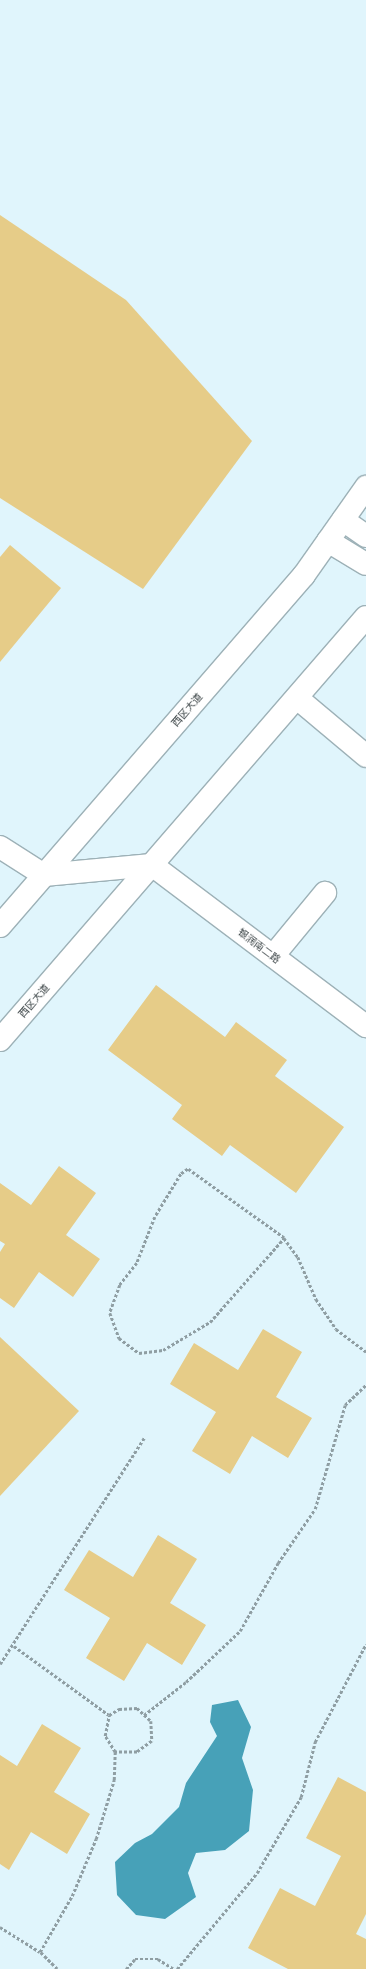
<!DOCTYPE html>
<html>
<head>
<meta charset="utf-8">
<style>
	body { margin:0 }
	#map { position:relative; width:366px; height:1969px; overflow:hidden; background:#e0f5fc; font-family:"Roboto Condensed","Noto Sans SC",sans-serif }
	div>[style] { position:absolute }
	.water>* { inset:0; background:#47a1b8 }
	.building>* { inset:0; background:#e6cc88 }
	.path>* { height:2.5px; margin-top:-1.25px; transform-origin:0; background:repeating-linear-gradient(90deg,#8f9ea3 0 3px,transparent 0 5px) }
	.roads { filter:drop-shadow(1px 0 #9db1b7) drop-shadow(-1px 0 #9db1b7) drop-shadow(0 1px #9db1b7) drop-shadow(0 -1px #9db1b7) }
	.street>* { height:22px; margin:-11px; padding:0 11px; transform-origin:11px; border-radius:11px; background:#fff }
	.secondary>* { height:22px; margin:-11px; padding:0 11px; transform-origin:11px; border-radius:11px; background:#fff }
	span { translate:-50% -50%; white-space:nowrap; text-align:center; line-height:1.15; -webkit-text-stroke:3px #fff; paint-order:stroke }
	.street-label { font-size:10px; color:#353e40 }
</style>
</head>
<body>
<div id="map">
	<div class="water">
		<div style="clip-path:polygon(238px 1700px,251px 1727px,242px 1758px,253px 1790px,249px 1831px,225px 1850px,196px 1853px,188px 1873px,196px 1897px,165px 1919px,136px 1915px,117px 1895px,115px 1862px,135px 1843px,152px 1834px,179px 1807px,186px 1783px,217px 1736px,210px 1722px,212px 1705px)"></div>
	</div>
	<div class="building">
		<div style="clip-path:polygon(0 215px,126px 300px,252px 441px,143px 589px,0 498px)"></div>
		<div style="clip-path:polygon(10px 545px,61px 588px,0 662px,0 557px)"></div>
		<div style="clip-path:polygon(156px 985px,225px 1037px,236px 1022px,287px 1060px,275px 1076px,344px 1127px,296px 1193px,230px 1145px,222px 1156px,172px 1119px,182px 1105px,108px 1050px)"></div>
		<div style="clip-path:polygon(59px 1166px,96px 1193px,66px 1235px,100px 1259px,73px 1297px,39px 1272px,14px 1308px,0 1298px,0 1252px,5px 1244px,0 1241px,0 1183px,31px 1205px)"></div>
		<div style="clip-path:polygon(263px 1329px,302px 1352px,276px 1397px,312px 1418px,288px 1458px,252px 1436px,230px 1474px,192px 1451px,216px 1412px,170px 1384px,194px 1343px,238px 1370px)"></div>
		<div style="clip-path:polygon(0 1337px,79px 1411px,0 1496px)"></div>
		<div style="clip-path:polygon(158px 1535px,197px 1559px,170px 1603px,206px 1625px,182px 1665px,147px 1643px,124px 1681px,86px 1658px,110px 1618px,64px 1590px,89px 1550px,133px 1577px)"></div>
		<div style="clip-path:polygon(42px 1724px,81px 1748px,54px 1792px,90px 1814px,67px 1854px,31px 1832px,9px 1870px,0 1864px,0 1755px,17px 1766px)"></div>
		<div style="clip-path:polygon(338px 1777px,366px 1792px,366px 1914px,356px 1934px,366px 1939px,366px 1969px,288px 1969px,248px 1948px,280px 1888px,315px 1906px,341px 1856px,306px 1838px)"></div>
	</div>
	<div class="path">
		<div style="left:284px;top:1238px;width:118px;rotate:-144.3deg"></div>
		<div style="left:188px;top:1169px;width:9px;rotate:144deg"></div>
		<div style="left:181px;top:1174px;width:50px;rotate:121.2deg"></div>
		<div style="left:155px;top:1217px;width:49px;rotate:111.4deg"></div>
		<div style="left:137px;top:1263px;width:28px;rotate:128deg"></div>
		<div style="left:120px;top:1285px;width:30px;rotate:110deg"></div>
		<div style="left:110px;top:1313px;width:27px;rotate:70deg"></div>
		<div style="left:119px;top:1338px;width:25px;rotate:37deg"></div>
		<div style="left:139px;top:1353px;width:24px;rotate:-7deg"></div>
		<div style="left:163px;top:1350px;width:55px;rotate:-30.8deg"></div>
		<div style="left:210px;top:1322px;width:112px;rotate:-48.6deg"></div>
		<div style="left:284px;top:1238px;width:24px;rotate:54deg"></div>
		<div style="left:298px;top:1257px;width:46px;rotate:66.8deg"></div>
		<div style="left:316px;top:1299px;width:36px;rotate:56deg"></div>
		<div style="left:336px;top:1329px;width:38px;rotate:37deg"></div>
		<div style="left:14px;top:1646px;width:117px;rotate:36deg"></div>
		<div style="left:109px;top:1715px;width:12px;rotate:-31deg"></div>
		<div style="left:119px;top:1709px;width:18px;rotate:-3deg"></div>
		<div style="left:137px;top:1708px;width:19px;rotate:43deg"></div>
		<div style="left:151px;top:1721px;width:20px;rotate:87deg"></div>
		<div style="left:152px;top:1741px;width:19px;rotate:144deg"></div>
		<div style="left:137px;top:1752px;width:22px;rotate:180deg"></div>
		<div style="left:115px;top:1752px;width:19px;rotate:-122deg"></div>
		<div style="left:105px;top:1736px;width:21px;rotate:-79deg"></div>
		<div style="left:0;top:1664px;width:268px;rotate:-57.5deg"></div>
		<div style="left:144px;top:1715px;width:53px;rotate:-38.2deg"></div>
		<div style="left:186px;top:1682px;width:74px;rotate:-43.4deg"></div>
		<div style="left:240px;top:1631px;width:78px;rotate:-60.8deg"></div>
		<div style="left:278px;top:1563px;width:65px;rotate:-55.6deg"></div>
		<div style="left:315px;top:1509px;width:108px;rotate:-73.9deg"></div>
		<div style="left:345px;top:1405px;width:29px;rotate:-44deg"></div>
		<div style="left:0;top:1927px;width:47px;rotate:32deg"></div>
		<div style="left:57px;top:1969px;width:24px;rotate:-135deg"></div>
		<div style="left:40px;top:1952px;width:64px;rotate:-60.3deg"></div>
		<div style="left:72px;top:1896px;width:62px;rotate:-67.2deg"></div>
		<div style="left:96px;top:1839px;width:62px;rotate:-73deg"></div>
		<div style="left:114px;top:1780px;width:28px;rotate:-88deg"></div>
		<div style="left:126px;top:1969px;width:13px;rotate:-48deg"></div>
		<div style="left:135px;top:1959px;width:23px"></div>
		<div style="left:158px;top:1959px;width:19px;rotate:32deg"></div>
		<div style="left:177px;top:1969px;width:125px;rotate:-50.2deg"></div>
		<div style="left:257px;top:1873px;width:88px;rotate:-59.9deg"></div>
		<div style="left:301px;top:1797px;width:57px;rotate:-75.7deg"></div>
		<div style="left:315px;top:1742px;width:110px;rotate:-62.5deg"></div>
	</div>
	<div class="roads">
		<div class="street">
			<div style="left:343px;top:520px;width:28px;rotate:35deg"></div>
			<div style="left:328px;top:541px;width:44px;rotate:31.2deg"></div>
			<div style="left:297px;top:698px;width:90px;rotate:40deg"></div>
			<div style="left:0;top:847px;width:52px;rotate:32.5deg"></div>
			<div style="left:44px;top:875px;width:108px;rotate:-5.3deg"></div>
			<div style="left:152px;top:865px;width:268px;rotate:37deg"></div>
			<div style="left:273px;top:956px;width:82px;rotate:-50.5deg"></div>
		</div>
		<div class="secondary">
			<div style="left:0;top:926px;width:464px;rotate:-49.1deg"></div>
			<div style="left:304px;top:575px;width:108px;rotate:-54.8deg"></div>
			<div style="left:0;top:1040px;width:559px;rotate:-49.13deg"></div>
		</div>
	</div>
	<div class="street-label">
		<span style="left:187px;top:710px;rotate:-49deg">西区大道</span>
		<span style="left:259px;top:946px;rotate:37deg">银润南二路</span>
		<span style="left:34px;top:1001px;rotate:-49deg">西区大道</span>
	</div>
</div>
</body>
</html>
